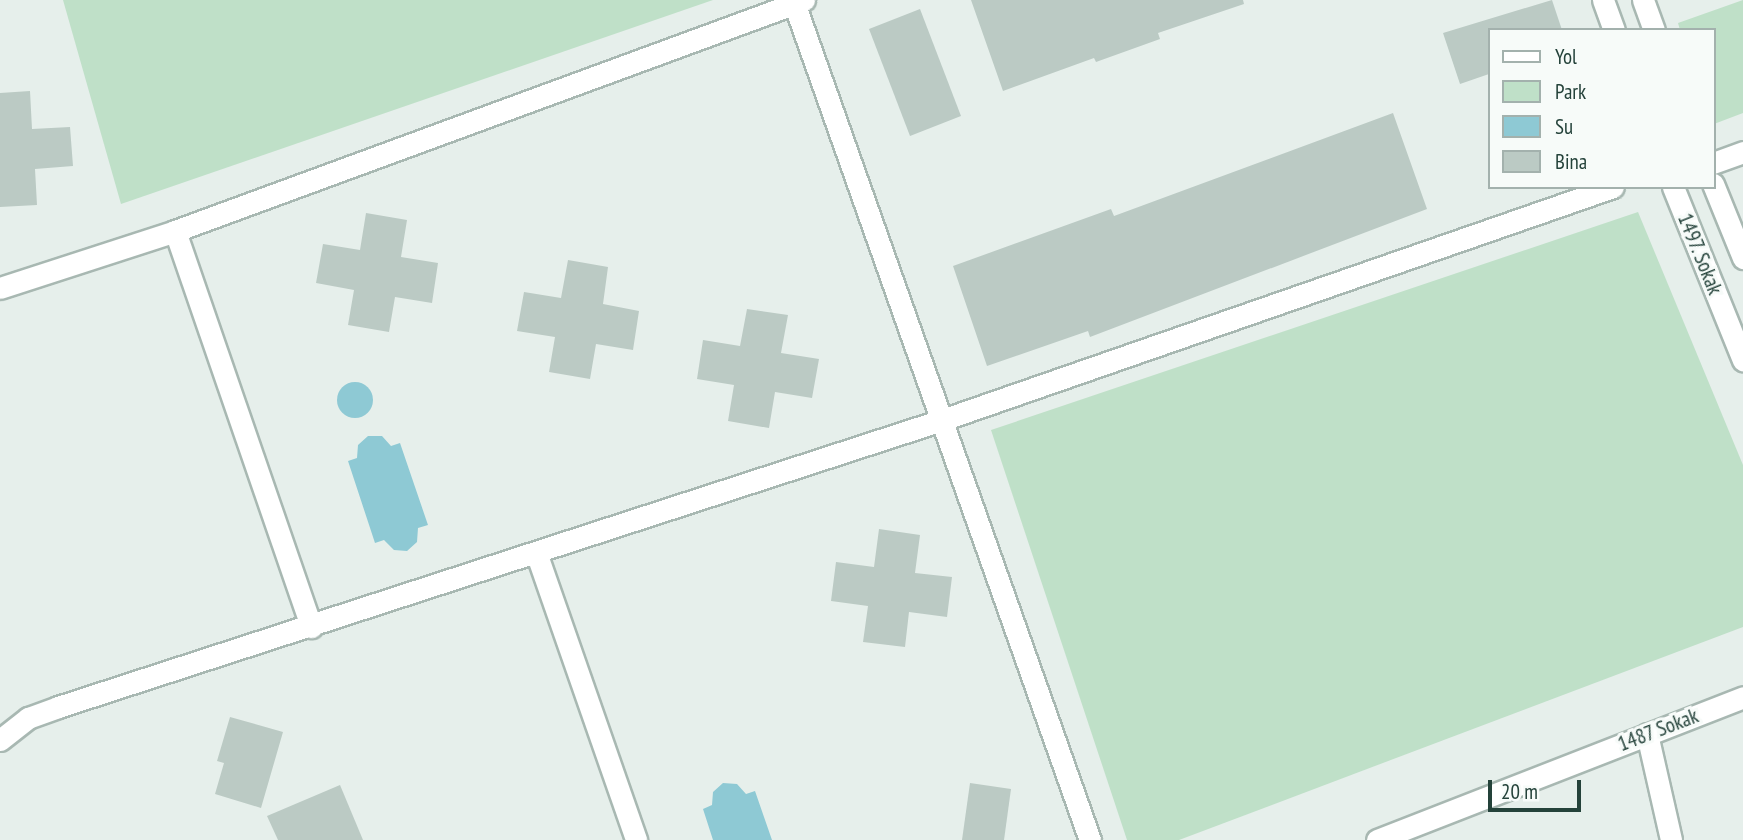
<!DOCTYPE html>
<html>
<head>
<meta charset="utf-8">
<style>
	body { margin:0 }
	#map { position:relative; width:1743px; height:840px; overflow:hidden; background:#e6efeb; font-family:"PT Sans Narrow",sans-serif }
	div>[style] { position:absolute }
	.green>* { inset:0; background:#bfe0c8 }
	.water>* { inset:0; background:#8ec9d4 }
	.round { border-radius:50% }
	.building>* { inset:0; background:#bbcac4 }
	.roads { filter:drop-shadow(2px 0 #a8b8b2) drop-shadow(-2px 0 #a8b8b2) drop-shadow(0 2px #a8b8b2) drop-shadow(0 -2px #a8b8b2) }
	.minor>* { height:21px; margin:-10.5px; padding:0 10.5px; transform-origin:10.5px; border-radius:10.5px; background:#fff }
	span { translate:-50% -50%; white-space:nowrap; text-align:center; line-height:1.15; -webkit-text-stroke:6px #f7fbf9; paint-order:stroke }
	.street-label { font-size:21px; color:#24423a }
	.legend { position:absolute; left:1488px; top:28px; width:228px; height:161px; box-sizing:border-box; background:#f7fbf9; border:2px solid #a3b1ad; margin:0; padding:9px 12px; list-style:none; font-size:21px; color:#24423a }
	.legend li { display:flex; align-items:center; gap:14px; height:35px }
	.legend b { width:35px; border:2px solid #a3b1ad }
	.scale { position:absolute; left:1488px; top:780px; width:93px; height:32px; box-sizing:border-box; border:4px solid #24423a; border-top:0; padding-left:9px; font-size:21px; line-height:24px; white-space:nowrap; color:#24423a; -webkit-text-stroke:5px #f7fbf9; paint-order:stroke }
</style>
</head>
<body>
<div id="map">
	<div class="green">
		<div style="clip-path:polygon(63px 0,713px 0,121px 204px)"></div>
		<div style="clip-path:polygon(1743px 0,1743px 113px,1714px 124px,1713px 30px,1680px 30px,1678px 23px)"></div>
		<div style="clip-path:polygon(1638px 212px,1743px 465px,1743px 627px,1179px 840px,1127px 840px,991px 430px)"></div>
	</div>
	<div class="water">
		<div class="round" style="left:337px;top:382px;width:36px;height:36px"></div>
		<div style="clip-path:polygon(368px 436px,382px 436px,391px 446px,400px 443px,428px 525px,418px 528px,417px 542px,407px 551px,394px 550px,384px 540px,375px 543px,348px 461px,357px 458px,358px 445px)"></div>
		<div style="clip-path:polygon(723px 783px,737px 784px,746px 794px,755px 791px,772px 840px,713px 840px,703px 809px,712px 805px,713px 792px)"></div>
	</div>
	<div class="building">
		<div style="clip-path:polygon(971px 0,1243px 0,1244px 4px,1158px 33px,1160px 39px,1096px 62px,1094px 58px,1003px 91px)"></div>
		<div style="clip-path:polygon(1552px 0,1562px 30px,1489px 30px,1489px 74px,1460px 84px,1443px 33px)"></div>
		<div style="clip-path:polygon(920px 9px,961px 116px,910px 136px,869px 29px)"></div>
		<div style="clip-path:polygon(30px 91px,32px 129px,70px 127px,73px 166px,35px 169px,37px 205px,0 207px,0 93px)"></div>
		<div style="clip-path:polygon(1393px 113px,1427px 209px,1090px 337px,1088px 331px,987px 366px,953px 266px,1111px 209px,1114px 216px)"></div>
		<div style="clip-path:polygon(366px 213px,407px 220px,401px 257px,438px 263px,432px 303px,395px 297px,389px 332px,348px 325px,354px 290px,316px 283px,323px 244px,360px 250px)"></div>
		<div style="clip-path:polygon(568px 260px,608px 267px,603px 304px,639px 311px,633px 350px,596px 344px,590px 379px,549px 372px,555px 337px,517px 331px,524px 292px,561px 298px)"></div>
		<div style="clip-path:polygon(747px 309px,788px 315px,781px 353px,819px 359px,812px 398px,775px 392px,769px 428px,728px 421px,734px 385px,697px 379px,703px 340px,740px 346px)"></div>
		<div style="clip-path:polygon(879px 529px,920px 535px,915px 573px,952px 577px,947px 617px,909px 612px,905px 647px,863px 642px,868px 606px,831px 601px,836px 562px,874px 567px)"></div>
		<div style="clip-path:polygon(230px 717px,283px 732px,261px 808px,215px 794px,224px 763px,217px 761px)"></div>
		<div style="clip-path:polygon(970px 783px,1011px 789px,1004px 840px,962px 840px)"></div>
		<div style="clip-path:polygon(340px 785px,363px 840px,278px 840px,267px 816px)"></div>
	</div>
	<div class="roads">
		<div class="minor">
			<div style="left:793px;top:0;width:891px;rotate:70.53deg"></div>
			<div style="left:1603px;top:0;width:32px;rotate:70deg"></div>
			<div style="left:1643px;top:0;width:32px;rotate:70deg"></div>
			<div style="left:1713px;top:163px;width:32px;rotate:-20deg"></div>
			<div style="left:1713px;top:184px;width:80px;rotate:67.9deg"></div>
			<div style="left:1673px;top:187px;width:187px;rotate:68deg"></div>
			<div style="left:175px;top:231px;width:419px;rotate:71deg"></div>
			<div style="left:0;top:288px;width:184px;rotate:-18deg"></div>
			<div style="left:175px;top:231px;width:670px;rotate:-20.17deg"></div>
			<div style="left:537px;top:555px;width:302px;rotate:70.8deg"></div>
			<div style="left:1647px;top:734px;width:109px;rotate:77.2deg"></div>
			<div style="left:0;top:740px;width:36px;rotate:-38deg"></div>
			<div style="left:28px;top:718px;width:32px;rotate:-20deg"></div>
			<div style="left:58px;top:707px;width:929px;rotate:-17.99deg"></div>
			<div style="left:942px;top:420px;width:710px;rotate:-19.15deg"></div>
			<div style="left:1377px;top:840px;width:393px;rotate:-21.3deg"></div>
		</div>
	</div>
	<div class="street-label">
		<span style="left:1700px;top:254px;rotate:68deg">1497. Sokak</span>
		<span style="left:1658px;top:730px;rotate:-21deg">1487 Sokak</span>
	</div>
	<ul class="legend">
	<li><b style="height:9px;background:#fff"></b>Yol</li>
	<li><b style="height:19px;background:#bfe0c8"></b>Park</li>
	<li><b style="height:19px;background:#8ec9d4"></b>Su</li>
	<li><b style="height:19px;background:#bbcac4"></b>Bina</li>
	</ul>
	<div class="scale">20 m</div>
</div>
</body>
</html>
